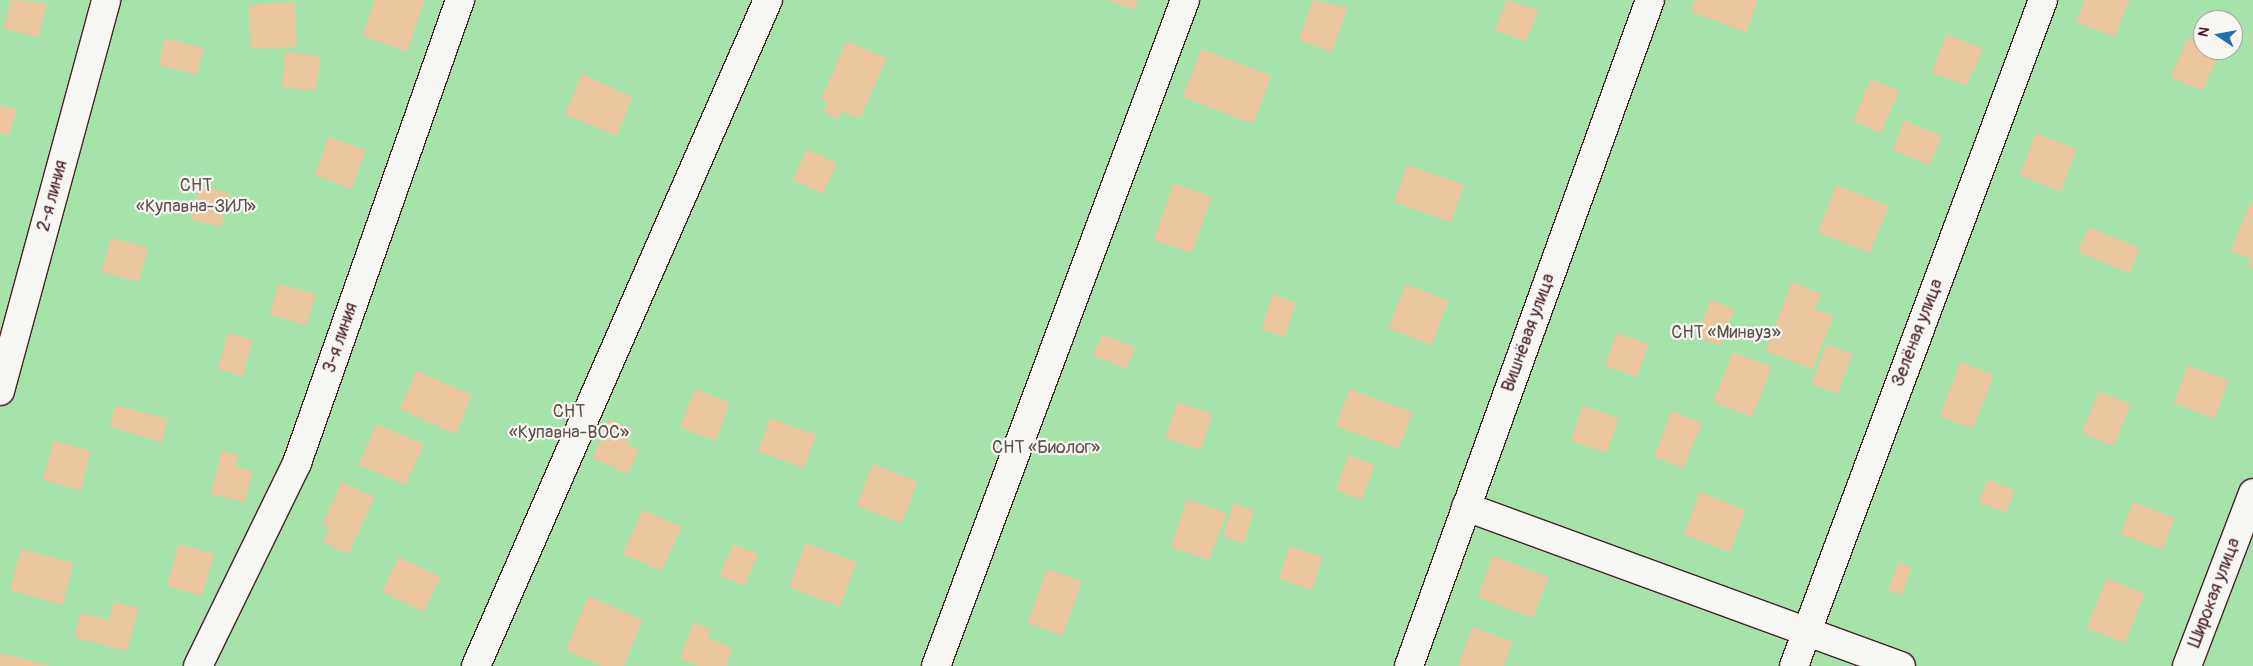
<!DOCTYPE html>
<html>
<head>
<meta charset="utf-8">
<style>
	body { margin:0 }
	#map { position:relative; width:2253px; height:666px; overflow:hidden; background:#f6f6f2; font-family:Pangolin,sans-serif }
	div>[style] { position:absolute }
	.green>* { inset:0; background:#a5e3aa }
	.building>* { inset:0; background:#ebc69c }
	.roads { filter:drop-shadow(1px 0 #4a1f2b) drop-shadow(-1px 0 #4a1f2b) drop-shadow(0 1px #4a1f2b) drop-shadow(0 -1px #4a1f2b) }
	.minor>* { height:28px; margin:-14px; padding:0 14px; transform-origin:14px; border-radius:14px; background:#f6f6f2 }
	span { translate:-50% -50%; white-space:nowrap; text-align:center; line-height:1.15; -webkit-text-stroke:4.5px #f6f6f2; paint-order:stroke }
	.park-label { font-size:18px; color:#61504b }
	.street-label { font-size:18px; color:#4a1f2b }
	.north { position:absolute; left:2193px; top:10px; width:50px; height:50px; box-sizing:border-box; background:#f6f6f2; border:1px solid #b1a0a2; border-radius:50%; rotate:282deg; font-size:14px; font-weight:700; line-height:20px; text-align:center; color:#4a1f2b }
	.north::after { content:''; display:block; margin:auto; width:18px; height:22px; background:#1f6fb2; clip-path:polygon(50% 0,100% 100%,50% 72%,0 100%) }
</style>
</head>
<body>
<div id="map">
	<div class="green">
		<div style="clip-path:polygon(evenodd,0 0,2253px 0,2253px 666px,0 666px,0 0,2203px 20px,2233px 20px,2233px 50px,2203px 50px,2203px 20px)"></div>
	</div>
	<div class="building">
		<div style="clip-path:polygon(11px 0,47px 3px,39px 37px,4px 29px)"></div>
		<div style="clip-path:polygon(375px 0,425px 0,407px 52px,363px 36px)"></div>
		<div style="clip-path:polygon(1108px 0,1138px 0,1134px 10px)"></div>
		<div style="clip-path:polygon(1313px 0,1348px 8px,1332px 52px,1299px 40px)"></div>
		<div style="clip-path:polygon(1507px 0,1539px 10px,1526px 42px,1495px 30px)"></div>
		<div style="clip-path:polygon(1695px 0,1758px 0,1747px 32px,1691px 12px)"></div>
		<div style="clip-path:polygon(2085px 0,2130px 0,2115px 37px,2076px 22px)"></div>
		<div style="clip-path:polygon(295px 2px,297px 47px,251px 49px,249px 5px)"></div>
		<div style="clip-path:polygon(1947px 34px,1983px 49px,1967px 86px,1932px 72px)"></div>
		<div style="clip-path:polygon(165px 38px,204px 48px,197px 75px,159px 65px)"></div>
		<div style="clip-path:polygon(2188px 38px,2203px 45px,2203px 50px,2220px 52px,2203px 91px,2171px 77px)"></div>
		<div style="clip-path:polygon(847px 41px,887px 58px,860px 119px,842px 111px,839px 119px,824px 112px,828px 102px,821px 99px)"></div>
		<div style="clip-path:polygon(1202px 49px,1272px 76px,1253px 124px,1183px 97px)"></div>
		<div style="clip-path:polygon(286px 52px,321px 56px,316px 91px,282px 87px)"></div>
		<div style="clip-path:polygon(582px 74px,633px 97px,617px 136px,565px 114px)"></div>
		<div style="clip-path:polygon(1871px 79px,1900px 91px,1881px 133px,1853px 121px)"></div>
		<div style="clip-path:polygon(0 105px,17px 109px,10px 135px,0 133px)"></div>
		<div style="clip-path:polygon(1904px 120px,1942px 136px,1930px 165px,1893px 150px)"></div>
		<div style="clip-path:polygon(2036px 133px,2077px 149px,2061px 192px,2020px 175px)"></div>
		<div style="clip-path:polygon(329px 137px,366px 150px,352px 189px,315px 175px)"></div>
		<div style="clip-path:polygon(807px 149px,837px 163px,823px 194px,793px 180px)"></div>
		<div style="clip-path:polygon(1408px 165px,1464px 185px,1451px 222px,1394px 202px)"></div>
		<div style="clip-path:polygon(1174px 183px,1212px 197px,1192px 253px,1154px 240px)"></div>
		<div style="clip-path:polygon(200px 185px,231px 194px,221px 227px,191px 219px)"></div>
		<div style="clip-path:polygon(1837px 185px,1889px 206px,1870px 253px,1818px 232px)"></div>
		<div style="clip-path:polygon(2251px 201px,2253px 202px,2253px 269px,2249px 267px,2252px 259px,2231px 251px)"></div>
		<div style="clip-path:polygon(2089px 227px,2140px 248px,2130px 273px,2078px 252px)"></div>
		<div style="clip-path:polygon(111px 238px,148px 248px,139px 282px,102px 272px)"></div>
		<div style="clip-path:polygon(1792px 282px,1821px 294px,1815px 309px,1834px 316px,1813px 369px,1766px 351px)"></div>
		<div style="clip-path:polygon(279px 284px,316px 294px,307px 325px,270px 315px)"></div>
		<div style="clip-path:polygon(1406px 284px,1449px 301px,1432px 345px,1389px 328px)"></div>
		<div style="clip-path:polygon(1273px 294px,1296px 302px,1285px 337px,1262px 329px)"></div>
		<div style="clip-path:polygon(1711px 300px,1735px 309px,1721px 346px,1697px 337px)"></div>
		<div style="clip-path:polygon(228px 333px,253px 340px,243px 376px,218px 369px)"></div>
		<div style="clip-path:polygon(1617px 333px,1649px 344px,1637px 377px,1605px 366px)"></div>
		<div style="clip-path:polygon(1102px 335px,1135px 347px,1127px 369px,1093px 355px)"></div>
		<div style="clip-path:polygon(1827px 344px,1853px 354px,1838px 394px,1812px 384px)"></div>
		<div style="clip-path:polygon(1733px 352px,1772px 367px,1752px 417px,1713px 402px)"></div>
		<div style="clip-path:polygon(1961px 362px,1994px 375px,1973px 429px,1940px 416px)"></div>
		<div style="clip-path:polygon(2188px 365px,2229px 380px,2215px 419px,2174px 403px)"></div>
		<div style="clip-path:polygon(417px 371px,472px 395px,456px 434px,400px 409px)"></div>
		<div style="clip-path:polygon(695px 389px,730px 402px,716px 441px,680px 427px)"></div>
		<div style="clip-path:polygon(1350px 389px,1413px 412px,1399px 449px,1336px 426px)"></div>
		<div style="clip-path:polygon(2099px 391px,2131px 404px,2114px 446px,2082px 433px)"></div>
		<div style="clip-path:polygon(1178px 402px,1213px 414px,1201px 450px,1165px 438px)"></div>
		<div style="clip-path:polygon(116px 405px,168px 419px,162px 442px,110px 427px)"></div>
		<div style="clip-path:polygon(1583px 406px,1619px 418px,1607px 453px,1571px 441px)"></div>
		<div style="clip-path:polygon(1672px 411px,1702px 423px,1684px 468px,1654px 457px)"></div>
		<div style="clip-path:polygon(770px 418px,817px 435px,804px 468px,758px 451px)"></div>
		<div style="clip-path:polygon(610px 419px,633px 430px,626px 444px,639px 450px,628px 474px,593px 458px)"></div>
		<div style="clip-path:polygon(376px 424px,424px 444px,406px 485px,359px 465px)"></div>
		<div style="clip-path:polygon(54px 441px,91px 451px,81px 490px,43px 480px)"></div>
		<div style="clip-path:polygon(222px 451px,239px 455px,236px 467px,253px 471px,245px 502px,211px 494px)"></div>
		<div style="clip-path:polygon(1349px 455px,1375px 465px,1362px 500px,1336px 490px)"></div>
		<div style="clip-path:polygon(873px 464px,918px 482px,902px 523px,857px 506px)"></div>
		<div style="clip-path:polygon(1988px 479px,2015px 490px,2006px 513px,1979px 502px)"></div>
		<div style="clip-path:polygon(342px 482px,375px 497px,349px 554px,323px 542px,330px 528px,323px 524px)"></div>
		<div style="clip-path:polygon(1700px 492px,1746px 510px,1730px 552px,1684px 535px)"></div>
		<div style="clip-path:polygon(1187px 499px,1227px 513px,1209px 560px,1171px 547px)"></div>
		<div style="clip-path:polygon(2133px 502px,2175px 518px,2163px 550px,2121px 534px)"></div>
		<div style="clip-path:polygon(1234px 503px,1255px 511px,1244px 543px,1223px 536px)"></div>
		<div style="clip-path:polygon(643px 510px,682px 527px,662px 571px,623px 554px)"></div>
		<div style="clip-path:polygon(806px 543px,857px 562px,840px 607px,789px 587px)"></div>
		<div style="clip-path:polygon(179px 544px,214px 554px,202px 596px,167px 586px)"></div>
		<div style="clip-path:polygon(733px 544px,758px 554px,745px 586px,720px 576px)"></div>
		<div style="clip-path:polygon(1290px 546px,1323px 557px,1312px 590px,1279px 579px)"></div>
		<div style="clip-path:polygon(21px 549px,74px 563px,63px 605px,10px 590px)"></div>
		<div style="clip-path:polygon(1493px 556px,1549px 577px,1533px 618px,1478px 597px)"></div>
		<div style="clip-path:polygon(399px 557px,441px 577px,424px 612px,382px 592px)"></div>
		<div style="clip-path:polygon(1899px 562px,1912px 567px,1902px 595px,1888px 590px)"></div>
		<div style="clip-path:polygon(1047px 569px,1082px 581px,1063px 636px,1028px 623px)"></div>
		<div style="clip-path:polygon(2107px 578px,2145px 594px,2125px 643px,2087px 628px)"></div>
		<div style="clip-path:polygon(589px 596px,643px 620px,624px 666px,603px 666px,566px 650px)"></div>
		<div style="clip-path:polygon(114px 602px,139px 608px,127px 651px,74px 637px,81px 613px,109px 620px)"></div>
		<div style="clip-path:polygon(694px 622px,711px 629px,708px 638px,733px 648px,726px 666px,700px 666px,680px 658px)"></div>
		<div style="clip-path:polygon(1473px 627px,1513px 642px,1504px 666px,1458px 666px)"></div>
		<div style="clip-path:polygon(0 653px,49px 665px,49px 666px,0 666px)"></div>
	</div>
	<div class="roads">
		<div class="minor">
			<div style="left:0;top:391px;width:405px;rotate:-74.8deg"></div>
			<div style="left:1466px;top:507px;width:463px;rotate:20.1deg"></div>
			<div style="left:198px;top:666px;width:226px;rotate:-64deg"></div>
			<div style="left:297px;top:463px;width:491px;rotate:-70.6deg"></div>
			<div style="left:476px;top:666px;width:727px;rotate:-66.33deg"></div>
			<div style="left:936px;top:666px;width:711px;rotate:-69.5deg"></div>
			<div style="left:1409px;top:666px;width:708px;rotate:-70.11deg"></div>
			<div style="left:1794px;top:666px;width:711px;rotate:-69.5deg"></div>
			<div style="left:2187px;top:666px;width:185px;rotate:-69.1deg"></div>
		</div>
	</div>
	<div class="park-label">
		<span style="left:196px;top:197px">СНТ<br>«Купавна-ЗИЛ»</span>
		<span style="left:1726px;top:333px">СНТ «Минвуз»</span>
		<span style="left:569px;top:423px">СНТ<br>«Купавна-ВОС»</span>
		<span style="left:1046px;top:448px">СНТ «Биолог»</span>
	</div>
	<div class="street-label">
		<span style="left:53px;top:196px;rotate:-75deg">2-я линия</span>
		<span style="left:1529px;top:333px;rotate:-70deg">Вишнёвая улица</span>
		<span style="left:1918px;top:333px;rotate:-69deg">Зелёная улица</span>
		<span style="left:341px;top:338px;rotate:-71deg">3-я линия</span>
		<span style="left:2215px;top:593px;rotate:-69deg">Широкая улица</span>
	</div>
	<div class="north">N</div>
</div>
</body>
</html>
